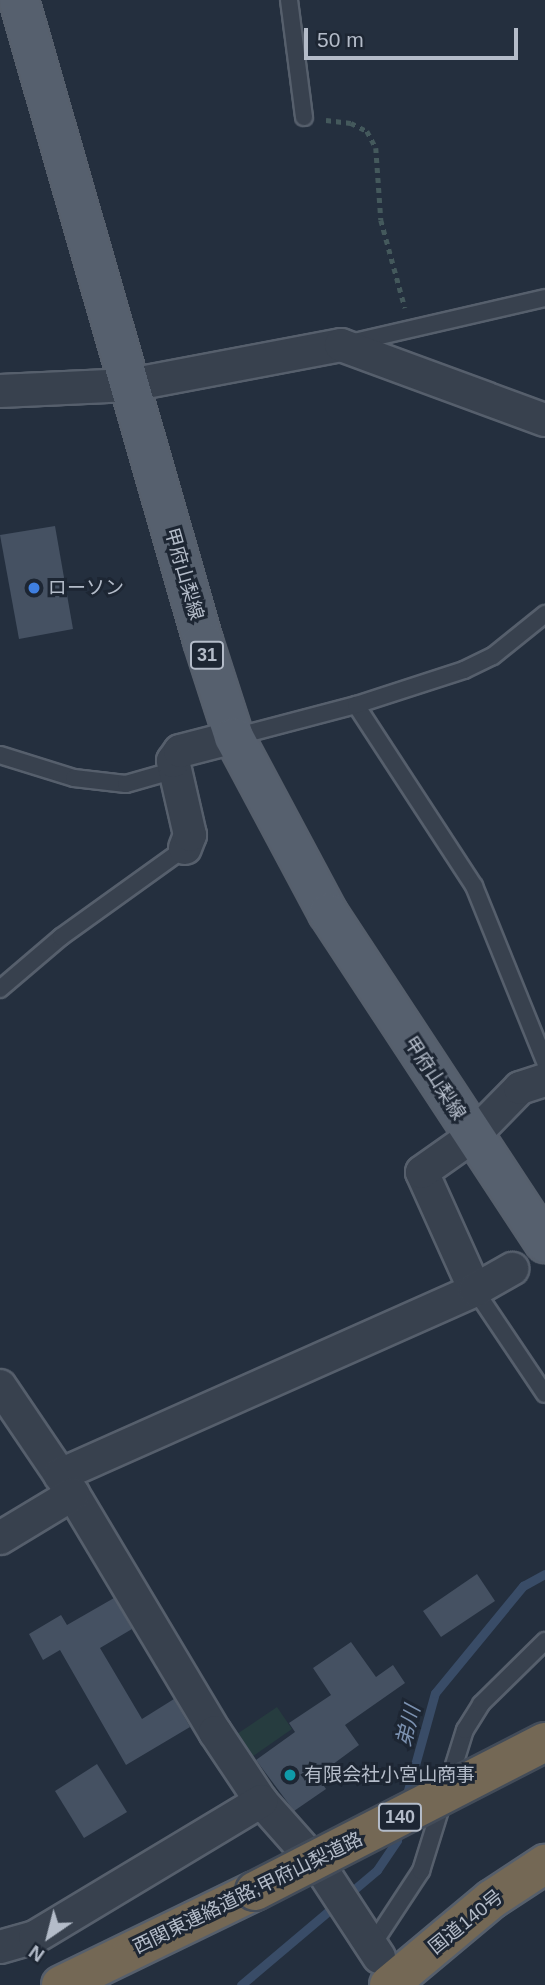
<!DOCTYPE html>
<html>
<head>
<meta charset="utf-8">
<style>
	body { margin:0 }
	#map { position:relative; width:545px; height:1985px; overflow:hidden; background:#242f3e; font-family:Helvetica,"Noto Sans JP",sans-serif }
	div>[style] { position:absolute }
	.green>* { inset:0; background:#263c3f }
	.stream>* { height:9px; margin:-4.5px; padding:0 4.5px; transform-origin:4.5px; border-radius:4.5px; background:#394c67 }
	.building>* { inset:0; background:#455162 }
	.path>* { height:4.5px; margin-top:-2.25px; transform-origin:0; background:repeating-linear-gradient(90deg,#44595c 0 5px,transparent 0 10px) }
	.roads { filter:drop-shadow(2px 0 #565f6c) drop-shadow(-2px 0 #565f6c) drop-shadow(0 2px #565f6c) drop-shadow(0 -2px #565f6c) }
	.lane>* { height:16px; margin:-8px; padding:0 8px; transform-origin:8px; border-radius:8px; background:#38414e }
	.street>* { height:32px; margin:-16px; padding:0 16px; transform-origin:16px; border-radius:16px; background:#38414e }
	.primary>* { height:38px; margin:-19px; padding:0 19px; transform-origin:19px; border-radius:19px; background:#56606e }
	.highway>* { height:38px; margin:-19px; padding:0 19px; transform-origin:19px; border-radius:19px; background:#746855 }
	.bridges { filter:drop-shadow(2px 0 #434c59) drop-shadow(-2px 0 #434c59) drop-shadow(0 2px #434c59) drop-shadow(0 -2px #434c59) }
	.highway-bridge>* { height:38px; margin:-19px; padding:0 19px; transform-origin:19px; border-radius:19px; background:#746855 }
	.dots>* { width:19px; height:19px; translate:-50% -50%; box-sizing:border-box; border:4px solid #1d2633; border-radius:50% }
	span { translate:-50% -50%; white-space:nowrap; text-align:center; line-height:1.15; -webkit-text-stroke:6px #1d2633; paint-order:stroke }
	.shield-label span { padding:2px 5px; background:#1d2633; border:2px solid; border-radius:5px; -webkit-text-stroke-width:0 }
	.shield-label { font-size:18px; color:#b4bcc9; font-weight:700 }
	.street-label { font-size:19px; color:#b4bcc9 }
	.poi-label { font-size:19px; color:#b4bcc9 }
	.left { translate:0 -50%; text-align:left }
	.water-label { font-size:21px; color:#7c92b1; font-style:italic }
	.north { position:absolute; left:14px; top:1901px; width:70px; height:70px; -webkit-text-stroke:5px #1d2633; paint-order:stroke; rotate:215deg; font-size:19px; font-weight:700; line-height:28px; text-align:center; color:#b4bcc9 }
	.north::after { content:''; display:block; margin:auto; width:24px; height:32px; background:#b4bcc9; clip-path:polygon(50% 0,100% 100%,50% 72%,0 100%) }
	.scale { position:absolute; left:304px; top:28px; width:214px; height:32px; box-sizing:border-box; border:4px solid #b4bcc9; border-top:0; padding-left:9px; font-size:21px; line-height:24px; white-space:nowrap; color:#b4bcc9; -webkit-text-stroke:5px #1d2633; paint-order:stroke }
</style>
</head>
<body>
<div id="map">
	<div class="green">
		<div style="clip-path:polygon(277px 1707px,292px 1729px,249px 1759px,234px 1736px)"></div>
	</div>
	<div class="stream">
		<div style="left:405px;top:1801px;width:112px;rotate:-74.5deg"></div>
		<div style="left:435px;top:1693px;width:139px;rotate:-50.6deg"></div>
		<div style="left:523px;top:1586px;width:25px;rotate:-29deg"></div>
		<div style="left:241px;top:1985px;width:178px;rotate:-40.2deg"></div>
		<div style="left:377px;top:1870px;width:36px;rotate:-56deg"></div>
		<div style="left:397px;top:1840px;width:12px;rotate:-81deg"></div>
	</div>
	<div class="building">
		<div style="clip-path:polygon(55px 526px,73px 629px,19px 639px,0 535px)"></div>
		<div style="clip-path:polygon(477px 1574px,495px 1601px,441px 1637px,423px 1611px)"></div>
		<div style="clip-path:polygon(114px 1598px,132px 1629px,100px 1648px,142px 1719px,174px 1699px,190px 1727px,126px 1765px,60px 1650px,43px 1660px,29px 1634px,61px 1615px,67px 1625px)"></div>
		<div style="clip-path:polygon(351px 1642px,376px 1677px,393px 1665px,405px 1683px,345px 1725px,359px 1745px,317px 1776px,326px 1789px,294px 1811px,256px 1760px,295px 1732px,289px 1723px,331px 1695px,313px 1668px)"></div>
		<div style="clip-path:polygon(97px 1764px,127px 1812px,84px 1838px,55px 1791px)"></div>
	</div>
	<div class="path">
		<div style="left:326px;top:120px;width:25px;rotate:7deg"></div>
		<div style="left:351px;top:123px;width:18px;rotate:27deg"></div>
		<div style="left:367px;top:131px;width:19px;rotate:62deg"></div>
		<div style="left:376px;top:148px;width:72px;rotate:86deg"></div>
		<div style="left:381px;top:220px;width:91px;rotate:74.7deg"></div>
	</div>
	<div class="roads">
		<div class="lane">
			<div style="left:289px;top:0;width:118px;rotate:82.7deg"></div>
			<div style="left:350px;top:343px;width:200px;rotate:-13deg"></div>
			<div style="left:356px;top:705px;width:216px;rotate:56.9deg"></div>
			<div style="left:474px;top:886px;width:190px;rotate:68deg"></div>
			<div style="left:234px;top:737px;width:126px;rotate:-14.7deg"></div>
			<div style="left:356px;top:705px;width:114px;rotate:-18deg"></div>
			<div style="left:464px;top:670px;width:32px;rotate:-26deg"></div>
			<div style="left:493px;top:656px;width:67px;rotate:-38.9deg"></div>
			<div style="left:0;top:755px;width:77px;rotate:17.3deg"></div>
			<div style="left:74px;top:778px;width:52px;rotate:6.6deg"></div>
			<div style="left:126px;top:784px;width:51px;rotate:-15.9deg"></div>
			<div style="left:0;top:989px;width:80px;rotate:-40.4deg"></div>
			<div style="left:61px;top:937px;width:153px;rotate:-35.7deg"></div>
			<div style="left:475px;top:1290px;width:125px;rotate:56.1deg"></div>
			<div style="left:371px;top:1947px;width:91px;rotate:-56.7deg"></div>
			<div style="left:421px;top:1871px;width:148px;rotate:-72.7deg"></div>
			<div style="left:465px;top:1730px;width:31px;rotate:-58deg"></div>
			<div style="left:481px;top:1704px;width:90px;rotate:-44.5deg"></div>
		</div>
		<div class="street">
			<div style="left:0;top:391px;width:130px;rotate:-2.6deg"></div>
			<div style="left:130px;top:385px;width:215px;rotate:-10.7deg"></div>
			<div style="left:341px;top:345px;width:217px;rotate:20.2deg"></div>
			<div style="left:185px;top:848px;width:14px;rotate:-69deg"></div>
			<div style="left:190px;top:835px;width:76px;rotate:-102.9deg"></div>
			<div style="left:173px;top:761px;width:12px;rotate:-55deg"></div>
			<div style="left:180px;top:751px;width:56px;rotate:-14.5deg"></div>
			<div style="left:475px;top:1290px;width:129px;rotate:-114.2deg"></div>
			<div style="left:422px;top:1172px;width:62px;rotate:-35.2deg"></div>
			<div style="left:473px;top:1136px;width:67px;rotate:-45.6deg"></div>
			<div style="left:520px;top:1088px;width:26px;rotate:-18deg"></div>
			<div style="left:0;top:1386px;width:130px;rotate:55.9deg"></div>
			<div style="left:73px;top:1494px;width:277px;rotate:59.2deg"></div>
			<div style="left:215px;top:1732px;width:83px;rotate:56.3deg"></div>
			<div style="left:261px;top:1801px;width:92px;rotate:48.5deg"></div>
			<div style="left:322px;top:1870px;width:104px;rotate:56.8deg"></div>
			<div style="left:60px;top:1475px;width:454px;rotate:-24deg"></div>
			<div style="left:475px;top:1290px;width:43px;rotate:-29.6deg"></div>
			<div style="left:0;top:1538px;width:85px;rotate:-31.1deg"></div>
			<div style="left:0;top:1947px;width:36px;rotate:-16deg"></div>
			<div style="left:35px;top:1937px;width:264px;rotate:-31deg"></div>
		</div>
		<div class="primary">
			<div style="left:19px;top:0;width:667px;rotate:73.98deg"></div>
			<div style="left:203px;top:641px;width:101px;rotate:72.1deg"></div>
			<div style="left:234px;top:737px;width:200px;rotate:61.9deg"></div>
			<div style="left:328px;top:913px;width:395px;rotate:56.7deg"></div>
		</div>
		<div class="highway">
			<div style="left:61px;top:1985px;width:216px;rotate:-25.9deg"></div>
			<div style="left:389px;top:1985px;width:134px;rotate:-39.9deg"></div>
			<div style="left:492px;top:1899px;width:64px;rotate:-33.4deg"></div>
		</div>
	</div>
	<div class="bridges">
		<div class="highway-bridge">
			<div style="left:255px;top:1891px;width:326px;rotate:-27.2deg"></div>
		</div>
	</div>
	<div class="dots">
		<div style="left:34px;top:588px;background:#3f7fe0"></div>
		<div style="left:290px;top:1775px;background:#0f9aa8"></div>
	</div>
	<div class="shield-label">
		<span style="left:207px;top:655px">31</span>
		<span style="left:400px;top:1817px">140</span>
	</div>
	<div class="street-label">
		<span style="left:184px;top:574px;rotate:74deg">甲府山梨線</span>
		<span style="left:435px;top:1078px;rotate:57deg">甲府山梨線</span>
		<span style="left:248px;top:1893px;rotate:-26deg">西関東連絡道路;甲府山梨道路</span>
		<span style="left:466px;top:1922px;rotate:-39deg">国道140号</span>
	</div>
	<div class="poi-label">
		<span class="left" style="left:48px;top:588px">ローソン</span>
		<span class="left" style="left:304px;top:1775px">有限会社小宮山商事</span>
	</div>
	<div class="water-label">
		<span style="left:408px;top:1726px;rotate:-76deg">弟川</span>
	</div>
	<div class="north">N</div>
	<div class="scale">50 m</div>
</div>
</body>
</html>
